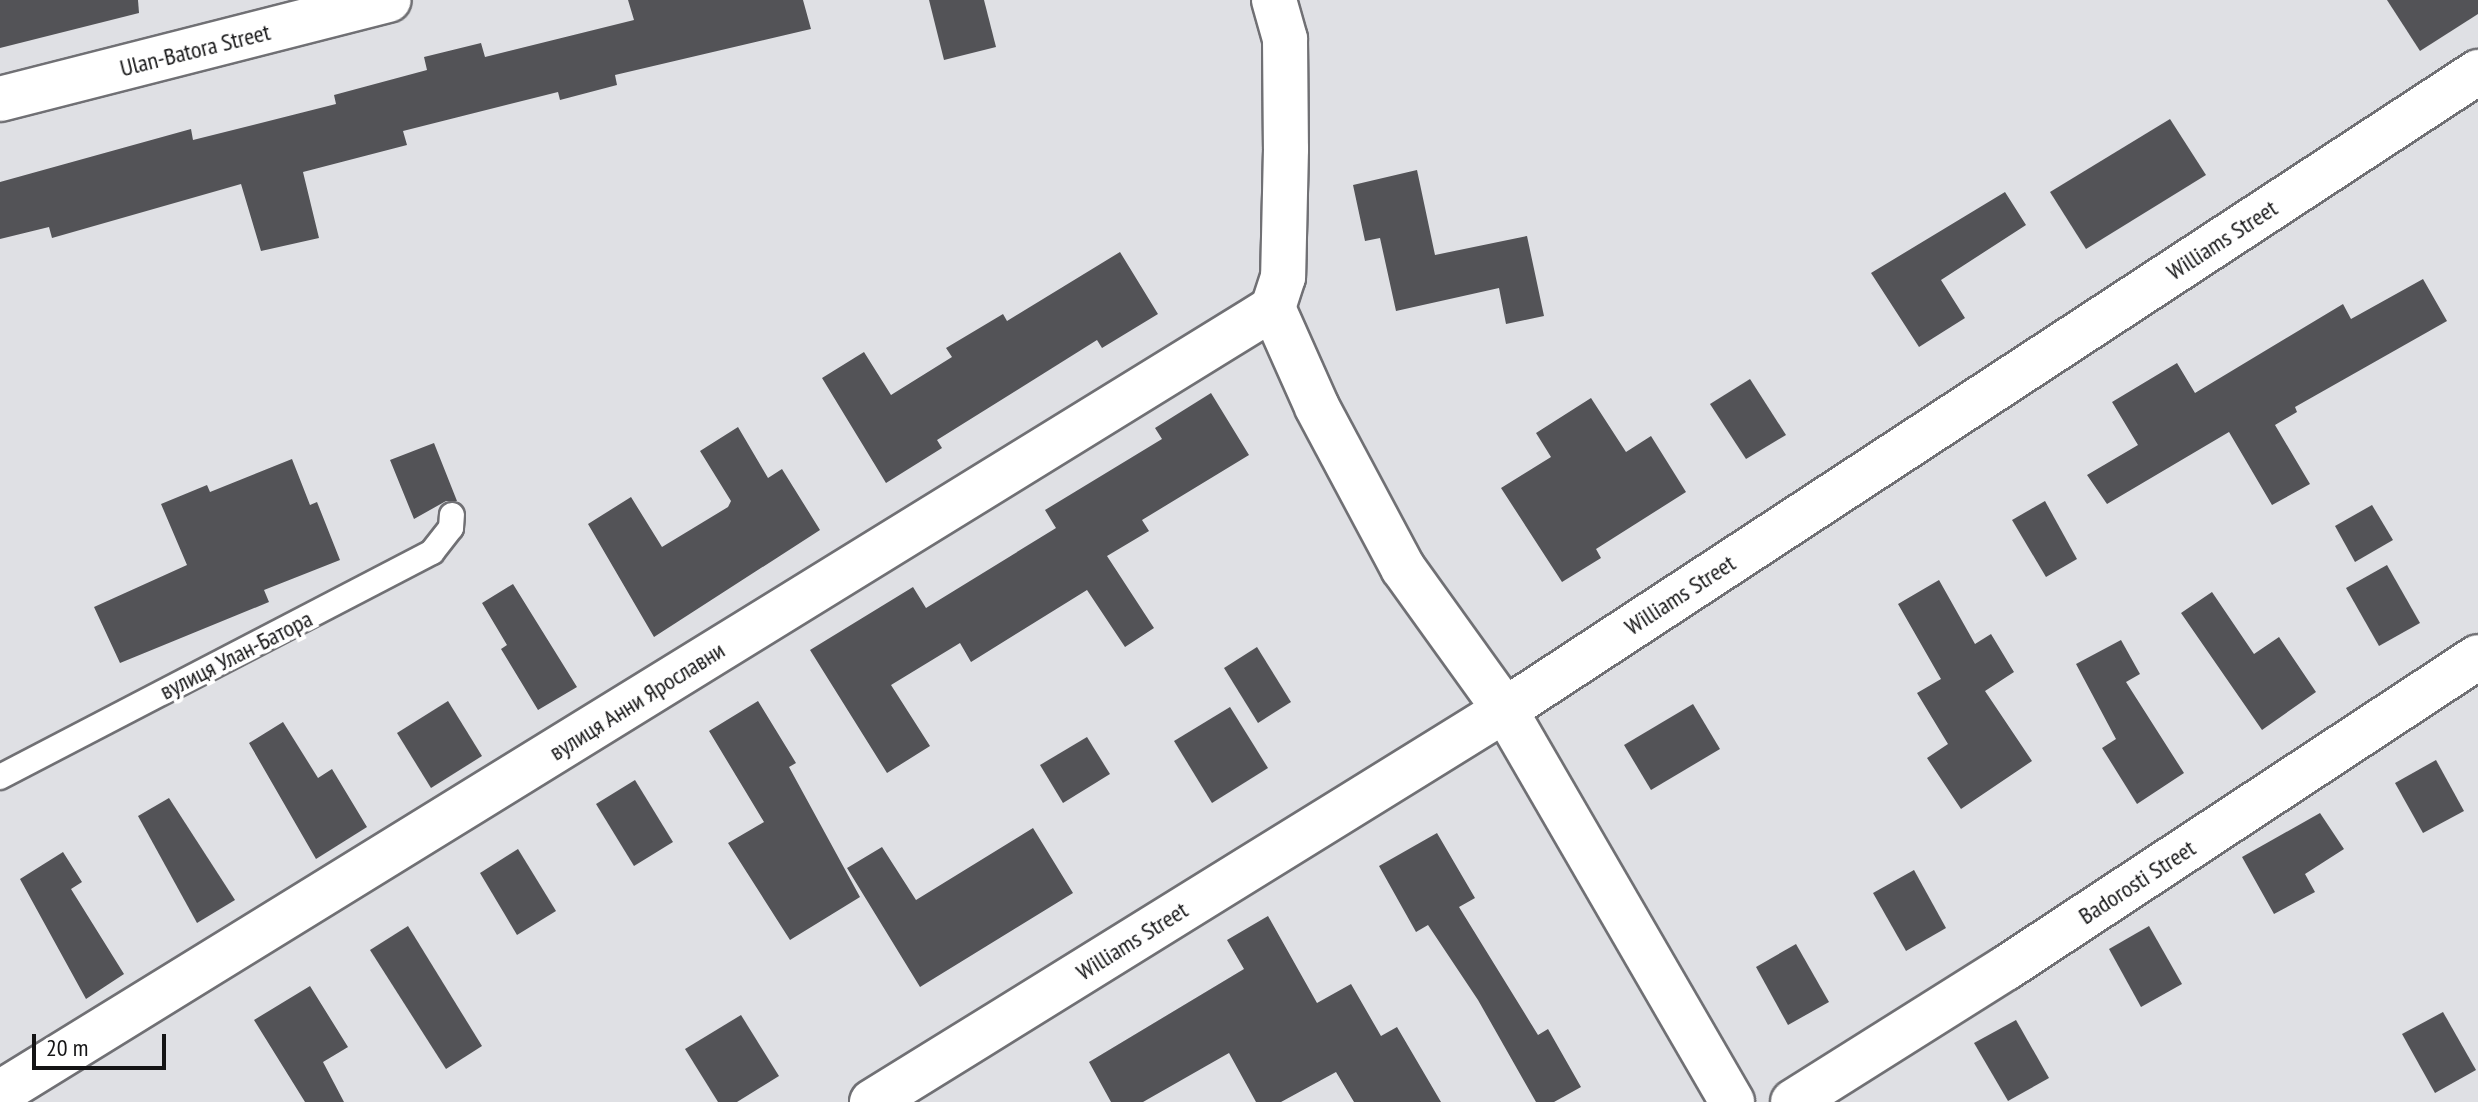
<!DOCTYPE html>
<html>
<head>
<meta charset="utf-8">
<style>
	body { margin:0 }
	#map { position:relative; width:2478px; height:1102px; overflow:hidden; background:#dfe0e4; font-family:"PT Sans Narrow",sans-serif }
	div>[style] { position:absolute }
	.building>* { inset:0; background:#535357 }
	.roads { filter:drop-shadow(2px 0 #707074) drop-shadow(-2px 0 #707074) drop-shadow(0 2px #707074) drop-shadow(0 -2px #707074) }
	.lane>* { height:24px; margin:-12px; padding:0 12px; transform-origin:12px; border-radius:12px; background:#fff }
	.street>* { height:44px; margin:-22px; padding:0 22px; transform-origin:22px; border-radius:22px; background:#fff }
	span { translate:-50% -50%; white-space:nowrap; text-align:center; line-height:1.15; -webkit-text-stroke:8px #fff; paint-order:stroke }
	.street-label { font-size:24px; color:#141415 }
	.scale { position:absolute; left:32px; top:1034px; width:134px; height:36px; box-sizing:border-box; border:4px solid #141415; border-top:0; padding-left:10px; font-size:24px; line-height:28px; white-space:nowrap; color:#141415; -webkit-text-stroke:6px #fff; paint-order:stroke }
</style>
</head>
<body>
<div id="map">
	<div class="building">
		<div style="clip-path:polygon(0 0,138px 0,139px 13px,0 48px)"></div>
		<div style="clip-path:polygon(628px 0,803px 0,811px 29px,615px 75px,617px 85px,560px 100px,558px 92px,403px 131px,407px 145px,303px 172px,319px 238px,261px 251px,241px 184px,52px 238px,49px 227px,0 239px,0 182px,191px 129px,193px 140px,336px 104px,334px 95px,427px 70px,424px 57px,481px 43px,485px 57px,634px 20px)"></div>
		<div style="clip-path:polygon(929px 0,984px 0,996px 47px,944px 60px)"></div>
		<div style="clip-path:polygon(2387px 0,2478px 0,2478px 14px,2420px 51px)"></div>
		<div style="clip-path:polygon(2170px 119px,2206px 175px,2086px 249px,2050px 192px)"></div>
		<div style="clip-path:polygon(1417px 170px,1435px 255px,1527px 236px,1544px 316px,1506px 324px,1499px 288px,1396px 311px,1380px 238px,1365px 241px,1353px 185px)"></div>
		<div style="clip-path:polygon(2005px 192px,2026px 225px,1941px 280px,1965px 318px,1919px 347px,1871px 273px)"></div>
		<div style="clip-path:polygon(1120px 252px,1158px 314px,1102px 348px,1097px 340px,937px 440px,942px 448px,886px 483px,822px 378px,864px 352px,891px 395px,952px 357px,946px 348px,1003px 314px,1007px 321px)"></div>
		<div style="clip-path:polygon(2423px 279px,2447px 321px,2295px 407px,2297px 412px,2275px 425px,2310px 484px,2272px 505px,2229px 432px,2107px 504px,2087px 475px,2138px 445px,2112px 402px,2177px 363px,2195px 393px,2343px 304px,2351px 319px)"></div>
		<div style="clip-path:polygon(1750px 379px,1786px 435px,1746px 459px,1710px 404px)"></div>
		<div style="clip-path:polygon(1211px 393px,1249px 455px,1142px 520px,1149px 531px,1107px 556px,1154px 628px,1125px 647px,1087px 590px,971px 662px,960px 643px,891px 685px,930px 746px,887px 773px,810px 650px,913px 587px,926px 608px,1056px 528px,1045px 510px,1162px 439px,1155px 428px)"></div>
		<div style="clip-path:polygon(1591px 398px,1626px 452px,1651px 436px,1686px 492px,1596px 549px,1601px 558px,1562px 582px,1501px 488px,1551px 457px,1536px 433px)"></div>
		<div style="clip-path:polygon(738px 427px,768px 478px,782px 469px,820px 530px,654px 637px,588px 524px,631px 497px,662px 547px,728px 507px,731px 501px,700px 451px)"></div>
		<div style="clip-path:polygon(434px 443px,457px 501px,446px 501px,414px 519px,390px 460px)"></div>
		<div style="clip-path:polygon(292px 459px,310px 505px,317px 502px,340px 560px,264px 590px,269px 602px,120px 663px,94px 607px,187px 565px,161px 504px,207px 485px,210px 492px)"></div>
		<div style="clip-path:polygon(2045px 501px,2077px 559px,2046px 577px,2012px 520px)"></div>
		<div style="clip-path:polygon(2372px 505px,2393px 540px,2355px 562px,2335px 526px)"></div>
		<div style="clip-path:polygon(2387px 565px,2420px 623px,2379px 646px,2346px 588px)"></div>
		<div style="clip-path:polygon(1939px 580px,1975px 644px,1991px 634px,2014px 672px,1985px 691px,2032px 761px,1961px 809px,1927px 758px,1948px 744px,1917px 693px,1941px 679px,1898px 604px)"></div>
		<div style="clip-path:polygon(513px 584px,577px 687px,538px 710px,501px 649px,507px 645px,482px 603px)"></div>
		<div style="clip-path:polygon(2212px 592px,2254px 654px,2279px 637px,2316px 692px,2262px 730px,2181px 613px)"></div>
		<div style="clip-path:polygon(2121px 640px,2140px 674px,2126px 682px,2184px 773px,2137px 804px,2102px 748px,2116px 739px,2076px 664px)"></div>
		<div style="clip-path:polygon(1257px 647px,1291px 702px,1258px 723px,1224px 668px)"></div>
		<div style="clip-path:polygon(448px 701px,482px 756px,431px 788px,397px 733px)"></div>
		<div style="clip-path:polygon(758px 701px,796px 763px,789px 767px,860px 897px,790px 940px,728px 843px,764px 822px,709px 731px)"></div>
		<div style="clip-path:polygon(1693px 704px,1720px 749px,1651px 790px,1624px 745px)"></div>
		<div style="clip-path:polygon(1230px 707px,1268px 768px,1212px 803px,1174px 741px)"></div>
		<div style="clip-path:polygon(283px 722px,318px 778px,332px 769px,367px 827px,316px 859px,249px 743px)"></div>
		<div style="clip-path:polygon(1087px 737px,1110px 774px,1063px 803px,1040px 765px)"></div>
		<div style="clip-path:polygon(2436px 760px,2464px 811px,2423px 833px,2395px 783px)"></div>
		<div style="clip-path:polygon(635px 780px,673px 842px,634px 866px,596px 804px)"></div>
		<div style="clip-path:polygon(169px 798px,235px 900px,197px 923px,138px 816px)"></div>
		<div style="clip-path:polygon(2320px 813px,2344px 849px,2305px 874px,2315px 892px,2274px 914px,2242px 857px)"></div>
		<div style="clip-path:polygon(1033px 828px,1073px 893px,920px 987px,847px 868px,882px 847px,916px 900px)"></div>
		<div style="clip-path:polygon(1437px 833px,1475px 898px,1459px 907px,1538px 1035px,1548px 1029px,1581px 1087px,1554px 1102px,1536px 1102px,1478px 1000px,1428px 925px,1416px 932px,1379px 866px)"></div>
		<div style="clip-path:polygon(518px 849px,556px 911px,517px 935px,480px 873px)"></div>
		<div style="clip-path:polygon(63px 852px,82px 882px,71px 889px,124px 974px,86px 999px,20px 879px)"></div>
		<div style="clip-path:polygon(1914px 870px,1946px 928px,1906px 951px,1873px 893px)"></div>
		<div style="clip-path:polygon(1268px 916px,1317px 1003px,1351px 984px,1381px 1036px,1397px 1027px,1441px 1102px,1354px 1102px,1336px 1072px,1281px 1102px,1256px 1102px,1229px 1053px,1143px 1102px,1111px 1102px,1089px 1062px,1244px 969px,1227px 940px)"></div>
		<div style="clip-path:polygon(408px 926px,482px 1046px,446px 1069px,370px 950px)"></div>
		<div style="clip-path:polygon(2149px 926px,2182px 984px,2141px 1007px,2109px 949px)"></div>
		<div style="clip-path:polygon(1796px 944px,1829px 1002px,1788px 1025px,1756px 967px)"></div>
		<div style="clip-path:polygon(310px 986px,348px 1047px,323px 1062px,344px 1102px,305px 1102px,254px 1020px)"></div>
		<div style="clip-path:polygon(2443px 1012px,2476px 1070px,2435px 1093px,2402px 1034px)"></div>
		<div style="clip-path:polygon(741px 1015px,779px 1076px,737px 1102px,718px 1102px,685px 1049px)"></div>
		<div style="clip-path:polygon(2016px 1020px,2049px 1078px,2008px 1101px,1974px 1043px)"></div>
	</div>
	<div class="roads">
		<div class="lane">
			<div style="left:0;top:777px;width:487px;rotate:-27.5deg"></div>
			<div style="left:432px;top:552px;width:31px;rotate:-52deg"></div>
			<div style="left:451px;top:528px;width:13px;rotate:-86deg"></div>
		</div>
		<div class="street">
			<div style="left:1274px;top:0;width:41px;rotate:74.2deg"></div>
			<div style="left:1285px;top:39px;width:110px;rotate:89.5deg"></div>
			<div style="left:1286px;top:149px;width:128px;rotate:91.3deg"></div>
			<div style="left:1283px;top:277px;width:33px;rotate:108deg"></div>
			<div style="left:1273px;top:308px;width:108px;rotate:66deg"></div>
			<div style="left:1317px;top:407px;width:183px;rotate:61.9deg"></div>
			<div style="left:1403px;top:568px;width:175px;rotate:54.3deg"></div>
			<div style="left:1505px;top:710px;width:453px;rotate:59.9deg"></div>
			<div style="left:0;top:99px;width:401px;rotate:-14.3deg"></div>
			<div style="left:0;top:1093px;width:1496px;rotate:-31.66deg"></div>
			<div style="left:872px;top:1102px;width:745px;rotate:-31.77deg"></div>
			<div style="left:1505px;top:710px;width:1164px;rotate:-33.25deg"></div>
			<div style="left:1793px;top:1102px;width:252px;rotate:-32.2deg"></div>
			<div style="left:2006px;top:968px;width:565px;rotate:-33.38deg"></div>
		</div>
	</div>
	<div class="street-label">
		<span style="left:195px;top:50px;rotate:-14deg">Ulan-Batora Street</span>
		<span style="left:2222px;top:240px;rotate:-33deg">Williams Street</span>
		<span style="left:1680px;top:595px;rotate:-33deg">Williams Street</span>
		<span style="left:236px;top:655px;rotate:-27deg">вулиця Улан-Батора</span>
		<span style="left:637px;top:701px;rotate:-32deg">вулиця Анни Ярославни</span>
		<span style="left:2137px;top:882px;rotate:-33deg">Badorosti Street</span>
		<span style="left:1132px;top:941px;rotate:-32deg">Williams Street</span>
	</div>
	<div class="scale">20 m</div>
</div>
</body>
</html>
